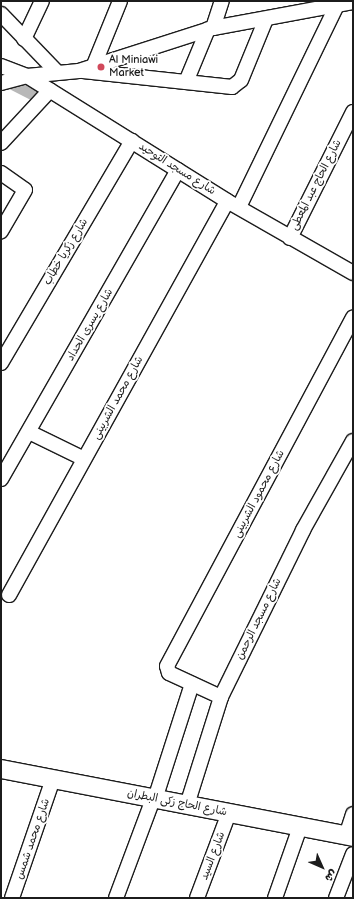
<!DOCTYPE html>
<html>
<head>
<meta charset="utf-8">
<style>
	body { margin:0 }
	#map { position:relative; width:354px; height:899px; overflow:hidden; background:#fff; font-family:"Balsamiq Sans","Playpen Sans Arabic",sans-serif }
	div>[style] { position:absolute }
	.canal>* { height:14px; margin:-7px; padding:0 7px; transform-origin:7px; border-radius:7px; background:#b8b8b8 }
	.roads { filter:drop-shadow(1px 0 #1c1c1c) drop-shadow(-1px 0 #1c1c1c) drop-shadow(0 1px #1c1c1c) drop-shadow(0 -1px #1c1c1c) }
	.minor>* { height:14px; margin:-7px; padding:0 7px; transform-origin:7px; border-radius:7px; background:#fff }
	.tertiary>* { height:18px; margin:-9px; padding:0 9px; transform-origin:9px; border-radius:9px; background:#fff }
	.dots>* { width:11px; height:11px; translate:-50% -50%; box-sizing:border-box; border:2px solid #fff; border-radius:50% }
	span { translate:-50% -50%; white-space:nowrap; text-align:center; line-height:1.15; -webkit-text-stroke:3.5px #fff; paint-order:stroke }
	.poi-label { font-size:11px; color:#1c1c1c }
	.left { translate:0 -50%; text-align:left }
	.street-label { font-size:11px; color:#1c1c1c }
	.frame { position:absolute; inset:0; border:2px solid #1c1c1c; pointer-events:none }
	.north { position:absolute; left:302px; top:847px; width:40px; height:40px; -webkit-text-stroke:3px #fff; paint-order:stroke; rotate:135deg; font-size:11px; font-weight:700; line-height:16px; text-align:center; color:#1c1c1c }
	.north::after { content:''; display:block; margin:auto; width:14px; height:18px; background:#1c1c1c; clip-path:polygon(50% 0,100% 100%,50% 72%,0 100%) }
</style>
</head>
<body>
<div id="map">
	<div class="canal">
		<div style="left:3px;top:78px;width:37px;rotate:27deg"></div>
	</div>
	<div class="roads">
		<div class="minor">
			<div style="left:1px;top:14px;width:81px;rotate:46deg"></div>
			<div style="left:213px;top:28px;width:28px;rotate:-72deg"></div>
			<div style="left:24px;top:39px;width:42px;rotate:-64.7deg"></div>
			<div style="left:94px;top:65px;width:69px;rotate:-67.9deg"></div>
			<div style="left:1px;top:66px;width:28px;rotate:21deg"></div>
			<div style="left:27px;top:76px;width:236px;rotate:32deg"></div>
			<div style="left:227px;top:201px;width:145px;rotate:29.7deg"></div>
			<div style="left:83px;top:71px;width:150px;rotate:6.1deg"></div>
			<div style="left:232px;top:87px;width:11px;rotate:-38deg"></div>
			<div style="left:241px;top:80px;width:66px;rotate:-67.7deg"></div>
			<div style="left:186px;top:82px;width:57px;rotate:-67.5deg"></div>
			<div style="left:1px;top:83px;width:27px;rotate:-15deg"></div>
			<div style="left:27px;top:76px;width:52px;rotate:-5.5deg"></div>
			<div style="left:79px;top:71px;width:141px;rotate:-17.8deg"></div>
			<div style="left:213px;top:28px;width:142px;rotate:-10.5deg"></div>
			<div style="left:1px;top:143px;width:72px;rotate:-47.2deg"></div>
			<div style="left:1px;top:173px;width:29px;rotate:35deg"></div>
			<div style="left:25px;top:190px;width:48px;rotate:120.3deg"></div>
			<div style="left:239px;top:207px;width:222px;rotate:-64.1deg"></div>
			<div style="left:290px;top:238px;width:141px;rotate:-63.4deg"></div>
			<div style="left:1px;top:363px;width:258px;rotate:-59.5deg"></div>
			<div style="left:29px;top:432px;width:61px;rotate:26.1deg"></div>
			<div style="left:1px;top:479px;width:356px;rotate:-60.2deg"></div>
			<div style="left:9px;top:595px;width:450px;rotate:-61deg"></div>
			<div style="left:221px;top:697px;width:57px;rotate:-155.2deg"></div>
			<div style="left:169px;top:673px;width:7px;rotate:-106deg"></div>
			<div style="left:167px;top:666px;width:395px;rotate:-61.9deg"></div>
			<div style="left:155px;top:799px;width:121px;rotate:-72.2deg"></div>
			<div style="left:187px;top:805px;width:113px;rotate:-72.5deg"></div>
			<div style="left:221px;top:697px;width:186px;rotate:-63.8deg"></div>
			<div style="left:303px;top:530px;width:102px;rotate:-60.7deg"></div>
			<div style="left:346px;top:836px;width:23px;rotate:-72deg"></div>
			<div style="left:12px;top:898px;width:126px;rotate:-71deg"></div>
			<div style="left:116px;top:898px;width:106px;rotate:-69.5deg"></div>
			<div style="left:197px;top:898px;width:91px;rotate:-69.4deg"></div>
			<div style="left:275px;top:898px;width:75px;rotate:-70.6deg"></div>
			<div style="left:336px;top:898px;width:47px;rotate:-68.9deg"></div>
		</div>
		<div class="tertiary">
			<div style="left:1px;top:769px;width:359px;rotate:10.9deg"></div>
		</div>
	</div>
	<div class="dots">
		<div style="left:101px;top:67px;background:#d1495b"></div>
	</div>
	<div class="poi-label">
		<span class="left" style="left:109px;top:67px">Al Miniawi<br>Market</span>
	</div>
	<div class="street-label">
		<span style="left:177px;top:169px;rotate:32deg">شارع مسجد التوحيد</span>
		<span style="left:316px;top:185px;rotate:-63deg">شارع الحاج عبد المعطى</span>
		<span style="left:66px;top:252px;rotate:-59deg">شارع زكريا خطاب</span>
		<span style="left:90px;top:325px;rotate:-60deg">شارع يسرى الحداد</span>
		<span style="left:118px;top:398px;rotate:-61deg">شارع محمد الشربينى</span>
		<span style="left:259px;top:494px;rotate:-62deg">شارع محمود الشربينى</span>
		<span style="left:259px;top:619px;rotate:-64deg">شارع مسجد الرحمن</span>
		<span style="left:177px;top:803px;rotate:11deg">شارع الحاج زكى البطران</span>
		<span style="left:33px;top:839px;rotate:-71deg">شارع محمد شمس</span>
		<span style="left:213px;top:856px;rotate:-69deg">شارع السيد</span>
	</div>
	<div class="frame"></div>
	<div class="north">ش</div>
</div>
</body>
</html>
